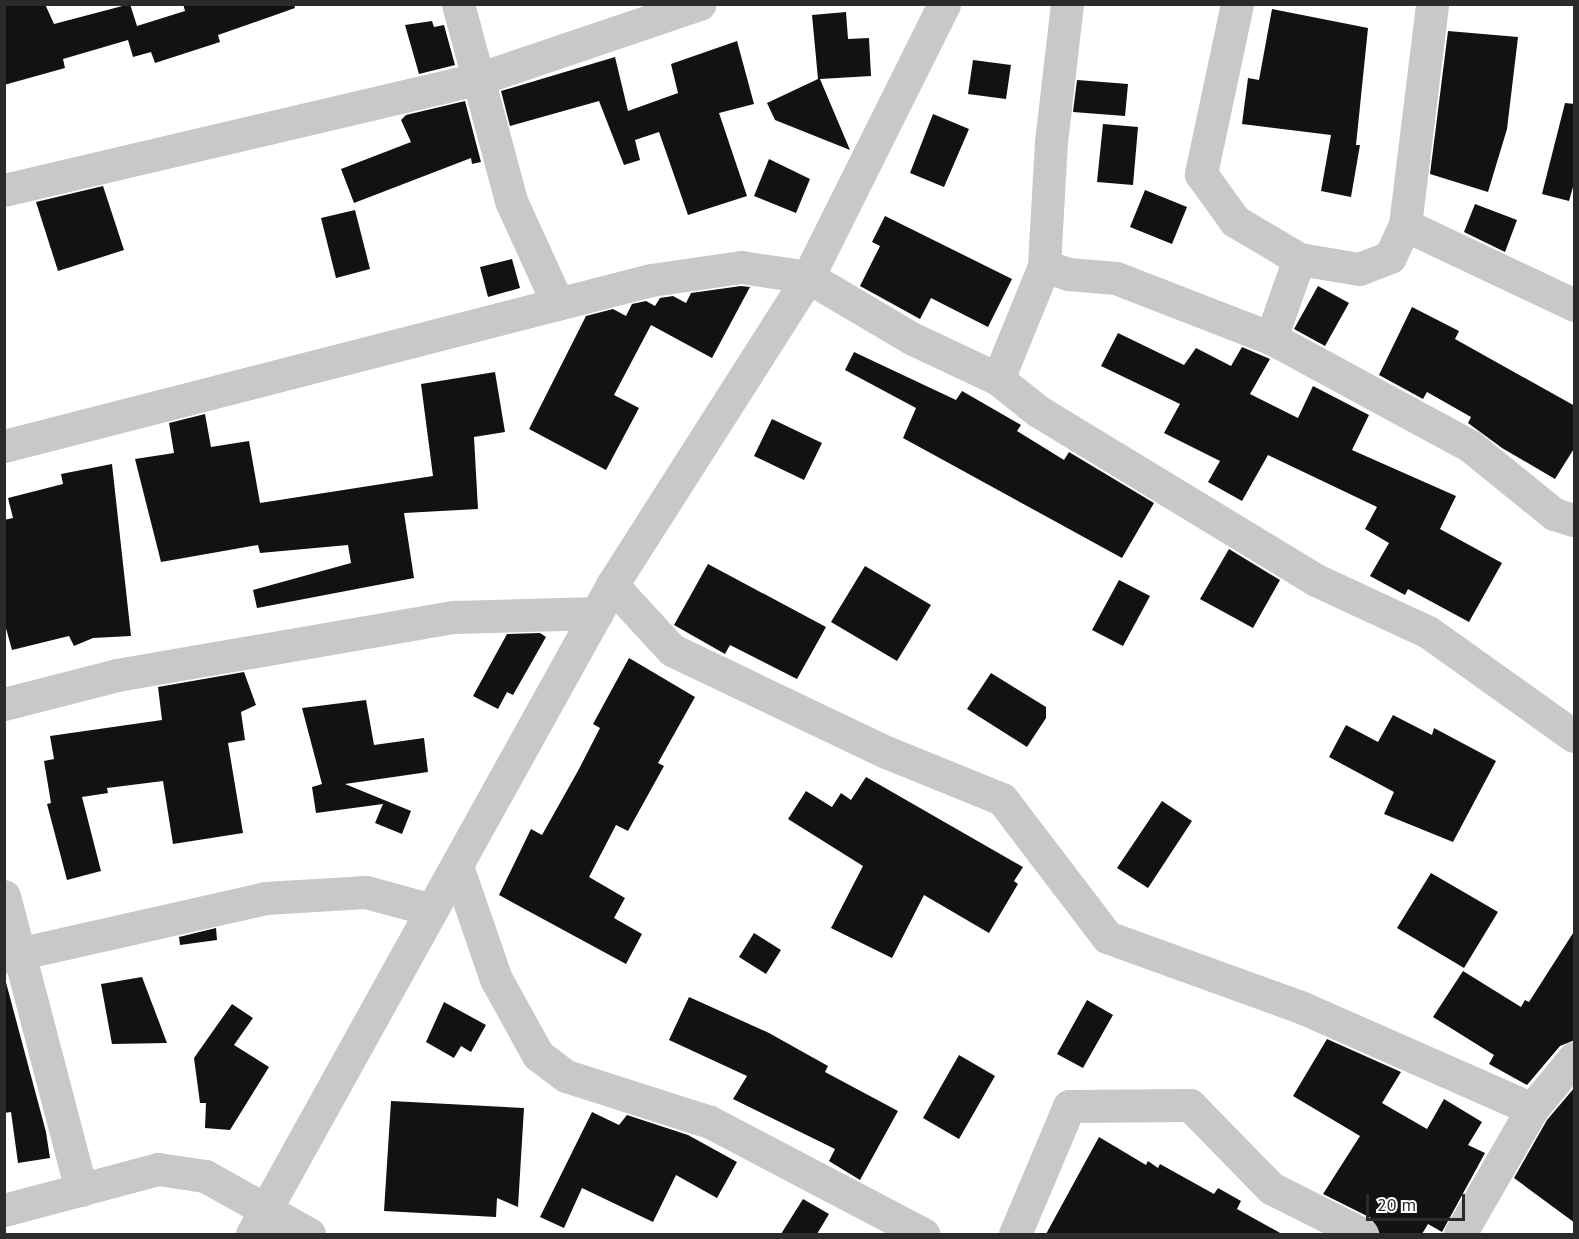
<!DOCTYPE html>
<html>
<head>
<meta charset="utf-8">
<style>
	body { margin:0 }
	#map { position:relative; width:1579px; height:1239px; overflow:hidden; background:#fff; font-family:"PT Sans",sans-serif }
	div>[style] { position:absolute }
	.building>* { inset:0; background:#121212 }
	.street>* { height:33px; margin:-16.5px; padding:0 16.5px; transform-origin:16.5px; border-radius:16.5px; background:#c8c8c8 }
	span { translate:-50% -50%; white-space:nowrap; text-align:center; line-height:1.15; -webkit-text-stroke:6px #fff; paint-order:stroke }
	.frame { position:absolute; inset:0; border:6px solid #2b2b2b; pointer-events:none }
	.scale { position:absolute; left:1366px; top:1194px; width:99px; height:27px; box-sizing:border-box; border:3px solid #2b2b2b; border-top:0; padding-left:8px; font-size:18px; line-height:21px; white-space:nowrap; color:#2b2b2b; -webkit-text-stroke:4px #fff; paint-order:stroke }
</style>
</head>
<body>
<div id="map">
	<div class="building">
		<div style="clip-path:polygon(4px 4px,45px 4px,54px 24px,130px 4px,137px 26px,185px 11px,183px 4px,294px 4px,295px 8px,218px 35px,220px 42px,155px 63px,151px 52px,133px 57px,128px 40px,63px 59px,65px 68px,4px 85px)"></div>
		<div style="clip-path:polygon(1272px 9px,1368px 28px,1356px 145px,1360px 145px,1351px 197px,1321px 191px,1331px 135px,1242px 124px,1248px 78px,1259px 80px)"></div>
		<div style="clip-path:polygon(846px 12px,848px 39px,869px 38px,871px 76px,820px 79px,850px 150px,775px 120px,767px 103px,818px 79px,812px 15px)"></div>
		<div style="clip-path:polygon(432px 21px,434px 27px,444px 25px,455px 65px,419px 74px,405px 25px)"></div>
		<div style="clip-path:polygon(1448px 31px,1518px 37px,1507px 129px,1488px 192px,1430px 174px)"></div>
		<div style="clip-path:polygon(737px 41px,754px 104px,719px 113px,747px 196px,688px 215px,659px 132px,635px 140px,640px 160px,624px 165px,599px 101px,510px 126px,501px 91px,615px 57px,628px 111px,678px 93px,671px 64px)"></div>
		<div style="clip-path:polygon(973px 60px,1011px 65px,1006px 99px,968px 94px)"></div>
		<div style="clip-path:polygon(1077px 80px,1128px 84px,1125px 116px,1073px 112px)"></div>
		<div style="clip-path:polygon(465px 101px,481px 162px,472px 164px,471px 158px,354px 203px,341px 169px,411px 142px,401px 120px,406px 115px)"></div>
		<div style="clip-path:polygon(1565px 103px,1575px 104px,1575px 180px,1569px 201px,1542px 194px)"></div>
		<div style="clip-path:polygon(933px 114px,969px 129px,944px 187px,910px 173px)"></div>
		<div style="clip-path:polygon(1103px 124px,1138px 127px,1133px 185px,1097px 182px)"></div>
		<div style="clip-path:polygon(769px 159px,810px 179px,796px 213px,754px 196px)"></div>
		<div style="clip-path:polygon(103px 186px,124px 250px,58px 271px,36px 202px)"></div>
		<div style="clip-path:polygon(1145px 190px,1187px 207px,1172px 244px,1130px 227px)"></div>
		<div style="clip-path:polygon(1475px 204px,1517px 220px,1505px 252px,1464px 232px)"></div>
		<div style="clip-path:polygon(355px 210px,370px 269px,336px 278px,321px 218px)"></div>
		<div style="clip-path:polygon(885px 216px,1012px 279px,988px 327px,931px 298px,920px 319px,860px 286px,880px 246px,872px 242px)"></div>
		<div style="clip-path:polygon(512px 259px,520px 288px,488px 297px,480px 267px)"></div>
		<div style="clip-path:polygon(741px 286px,750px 287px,712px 358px,651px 325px,614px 395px,639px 408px,606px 470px,529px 429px,586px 316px,613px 309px,626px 316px,632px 304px,646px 301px,655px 306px,660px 298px,673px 296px,686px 303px,691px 293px)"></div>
		<div style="clip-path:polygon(1318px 286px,1349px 303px,1325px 346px,1294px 329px)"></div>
		<div style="clip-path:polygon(1412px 307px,1459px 331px,1455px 339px,1575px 406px,1575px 447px,1555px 479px,1502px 448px,1468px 423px,1471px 417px,1427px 392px,1423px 399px,1379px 375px)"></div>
		<div style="clip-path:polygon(1118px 333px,1184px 365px,1196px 348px,1231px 366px,1242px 347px,1270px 359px,1250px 394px,1298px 418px,1313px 386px,1369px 415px,1352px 450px,1456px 496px,1440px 529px,1502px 563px,1469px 622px,1408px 589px,1405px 595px,1370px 576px,1389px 543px,1365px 529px,1377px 507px,1268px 455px,1242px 501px,1208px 482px,1220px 461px,1164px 433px,1180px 404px,1101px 366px)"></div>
		<div style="clip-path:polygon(854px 352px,956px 400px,962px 391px,1021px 425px,1017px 431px,1064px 460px,1069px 452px,1154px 503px,1122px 558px,903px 438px,916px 408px,845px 370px)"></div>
		<div style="clip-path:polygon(495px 372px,505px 432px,474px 437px,478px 509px,404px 513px,414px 578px,257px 608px,253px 590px,351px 563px,348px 545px,260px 553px,258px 545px,161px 562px,135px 459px,174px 453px,169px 423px,205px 414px,211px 447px,249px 441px,260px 503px,433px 476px,421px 384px)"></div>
		<div style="clip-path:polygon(772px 419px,822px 443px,804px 480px,754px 456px)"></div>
		<div style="clip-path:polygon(112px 464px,131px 636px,93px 638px,74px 646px,69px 636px,12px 650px,4px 621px,4px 520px,13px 518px,8px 498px,63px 484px,61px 474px)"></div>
		<div style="clip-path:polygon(1229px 549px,1280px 580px,1253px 628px,1200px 599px)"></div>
		<div style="clip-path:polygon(708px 564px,826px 627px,797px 679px,730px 645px,725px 654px,674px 625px)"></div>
		<div style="clip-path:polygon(865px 566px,931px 605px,897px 661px,831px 622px)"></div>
		<div style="clip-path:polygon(1119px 580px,1150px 596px,1123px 646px,1092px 630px)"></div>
		<div style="clip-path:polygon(540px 633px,546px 637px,513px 695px,507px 692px,498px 709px,473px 696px,507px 634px)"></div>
		<div style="clip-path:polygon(629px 658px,695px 697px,658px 763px,664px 766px,628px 831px,616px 825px,589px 877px,625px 898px,614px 918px,642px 934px,626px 964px,499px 895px,531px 829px,542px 835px,579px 769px,600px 728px,593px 724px)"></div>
		<div style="clip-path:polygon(244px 672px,256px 705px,241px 712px,245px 740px,228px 743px,243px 833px,173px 844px,163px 781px,107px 788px,108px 793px,82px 797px,101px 871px,67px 880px,47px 804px,51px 803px,44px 761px,54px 759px,50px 736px,162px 720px,158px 687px)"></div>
		<div style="clip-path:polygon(991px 673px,1046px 707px,1046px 718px,1027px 747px,967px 709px)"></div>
		<div style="clip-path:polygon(366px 700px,374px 745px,424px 738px,428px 772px,345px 784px,411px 811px,402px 834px,375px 823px,383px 804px,316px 813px,312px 787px,322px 784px,302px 708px)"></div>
		<div style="clip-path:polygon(1393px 715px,1432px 735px,1434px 728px,1496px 761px,1453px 842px,1384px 814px,1394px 792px,1329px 757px,1346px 725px,1378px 742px)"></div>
		<div style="clip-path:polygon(866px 777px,1023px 867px,1014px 881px,1018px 884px,989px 933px,924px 895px,892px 958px,831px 928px,863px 866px,788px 819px,806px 791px,832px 807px,841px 793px,851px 800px)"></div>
		<div style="clip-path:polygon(1162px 801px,1192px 821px,1148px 888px,1117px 868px)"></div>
		<div style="clip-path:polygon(1431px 873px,1498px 912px,1464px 968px,1397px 928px)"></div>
		<div style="clip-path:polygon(216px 928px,217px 940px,180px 945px,179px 937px)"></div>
		<div style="clip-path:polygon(1575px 930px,1575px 1040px,1560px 1046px,1527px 1085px,1489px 1064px,1494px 1055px,1433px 1017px,1463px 971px,1521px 1007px,1525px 1000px,1529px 1002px)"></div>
		<div style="clip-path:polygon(754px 933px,781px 950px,766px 974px,739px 957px)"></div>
		<div style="clip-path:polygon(4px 975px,46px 1132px,50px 1158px,18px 1163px,11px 1112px,4px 1113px)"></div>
		<div style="clip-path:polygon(142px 977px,167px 1043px,112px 1044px,101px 984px)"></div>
		<div style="clip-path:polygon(689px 997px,769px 1033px,828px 1066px,825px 1072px,898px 1111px,860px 1180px,829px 1161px,835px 1149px,733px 1099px,747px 1076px,669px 1040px)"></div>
		<div style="clip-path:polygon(1087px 1000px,1113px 1015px,1083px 1068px,1057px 1054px)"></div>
		<div style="clip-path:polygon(444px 1002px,486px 1025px,471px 1052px,461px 1046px,454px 1058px,426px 1042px)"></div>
		<div style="clip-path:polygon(232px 1004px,253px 1018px,234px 1045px,269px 1067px,230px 1130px,205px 1128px,206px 1103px,200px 1103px,194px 1058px)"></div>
		<div style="clip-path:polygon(1327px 1039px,1401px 1072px,1382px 1103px,1427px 1129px,1444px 1099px,1482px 1122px,1468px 1145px,1485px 1153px,1442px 1232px,1428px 1224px,1422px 1234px,1380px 1234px,1371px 1218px,1323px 1194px,1360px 1136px,1293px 1096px)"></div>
		<div style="clip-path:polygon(959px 1055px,995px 1076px,959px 1139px,923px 1118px)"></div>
		<div style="clip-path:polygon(1575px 1087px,1575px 1223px,1514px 1178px,1547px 1120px)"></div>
		<div style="clip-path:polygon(391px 1101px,524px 1108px,518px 1207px,497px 1198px,496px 1217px,384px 1211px)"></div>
		<div style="clip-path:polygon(592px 1112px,619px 1125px,627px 1115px,688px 1135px,737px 1162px,717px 1198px,676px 1175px,653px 1222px,582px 1188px,564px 1228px,540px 1217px)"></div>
		<div style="clip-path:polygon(1099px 1137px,1146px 1165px,1148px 1161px,1158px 1168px,1160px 1164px,1214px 1194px,1218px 1188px,1241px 1201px,1237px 1209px,1282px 1234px,1046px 1234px)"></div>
		<div style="clip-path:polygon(803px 1199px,829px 1214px,817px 1234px,781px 1234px)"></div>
	</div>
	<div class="street">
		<div style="left:458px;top:4px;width:204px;rotate:74.9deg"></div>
		<div style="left:511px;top:201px;width:113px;rotate:65.5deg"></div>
		<div style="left:1237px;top:4px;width:174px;rotate:102deg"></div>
		<div style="left:1201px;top:174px;width:58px;rotate:54.1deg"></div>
		<div style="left:1235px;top:221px;width:74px;rotate:30.7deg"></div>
		<div style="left:1299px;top:259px;width:61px;rotate:9.5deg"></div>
		<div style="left:1359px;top:269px;width:33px;rotate:-21deg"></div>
		<div style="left:1390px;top:257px;width:35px;rotate:-65deg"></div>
		<div style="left:1405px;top:225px;width:187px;rotate:25.3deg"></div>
		<div style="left:4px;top:190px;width:487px;rotate:-13.2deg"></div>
		<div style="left:478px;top:79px;width:234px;rotate:-18.7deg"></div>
		<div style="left:1405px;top:225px;width:223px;rotate:-83deg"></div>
		<div style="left:1044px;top:266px;width:25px;rotate:18deg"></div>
		<div style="left:1068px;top:274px;width:48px;rotate:4.8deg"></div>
		<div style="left:1116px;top:278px;width:166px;rotate:21.2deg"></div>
		<div style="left:1271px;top:338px;width:226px;rotate:28.5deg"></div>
		<div style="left:1470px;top:446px;width:108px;rotate:39deg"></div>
		<div style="left:1554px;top:514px;width:21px;rotate:17deg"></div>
		<div style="left:1271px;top:338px;width:84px;rotate:-70.5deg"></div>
		<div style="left:998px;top:379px;width:122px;rotate:-67.8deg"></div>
		<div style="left:1044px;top:266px;width:124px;rotate:-86.8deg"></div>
		<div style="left:1051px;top:142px;width:139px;rotate:-83.4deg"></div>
		<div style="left:4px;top:446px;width:668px;rotate:-14.39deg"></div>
		<div style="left:651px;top:280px;width:91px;rotate:-8.2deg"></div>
		<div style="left:741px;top:267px;width:68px;rotate:8.5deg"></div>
		<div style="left:808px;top:277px;width:122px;rotate:30.6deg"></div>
		<div style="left:913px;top:339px;width:94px;rotate:25.2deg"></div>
		<div style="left:998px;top:379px;width:51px;rotate:38.7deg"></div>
		<div style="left:1038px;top:411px;width:325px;rotate:31.3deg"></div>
		<div style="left:1316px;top:580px;width:123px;rotate:24.9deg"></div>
		<div style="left:1428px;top:632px;width:179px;rotate:35.5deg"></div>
		<div style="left:612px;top:585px;width:88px;rotate:47.3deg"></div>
		<div style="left:672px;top:650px;width:237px;rotate:25.5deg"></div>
		<div style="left:886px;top:752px;width:125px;rotate:22.1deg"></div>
		<div style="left:1002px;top:799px;width:173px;rotate:52.7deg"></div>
		<div style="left:1107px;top:937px;width:208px;rotate:19.9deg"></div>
		<div style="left:1303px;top:1008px;width:250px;rotate:23.8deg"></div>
		<div style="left:1532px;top:1109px;width:66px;rotate:-50.5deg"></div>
		<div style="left:4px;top:704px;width:117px;rotate:-14.4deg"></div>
		<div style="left:117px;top:675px;width:342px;rotate:-9.8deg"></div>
		<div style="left:454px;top:617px;width:143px;rotate:-1.6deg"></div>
		<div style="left:457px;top:866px;width:120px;rotate:71deg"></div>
		<div style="left:496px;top:979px;width:87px;rotate:61.1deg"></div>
		<div style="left:538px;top:1055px;width:35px;rotate:37deg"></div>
		<div style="left:566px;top:1076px;width:151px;rotate:17.7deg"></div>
		<div style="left:710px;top:1122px;width:241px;rotate:27.7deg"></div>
		<div style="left:4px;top:896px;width:304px;rotate:75.3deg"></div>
		<div style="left:4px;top:957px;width:268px;rotate:-12.7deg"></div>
		<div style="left:265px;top:898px;width:101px;rotate:-3.4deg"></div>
		<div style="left:366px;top:892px;width:68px;rotate:15.3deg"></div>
		<div style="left:4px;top:1210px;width:159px;rotate:-14.9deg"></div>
		<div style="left:158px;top:1169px;width:48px;rotate:8.5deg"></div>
		<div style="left:205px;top:1176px;width:119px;rotate:29.1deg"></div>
		<div style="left:252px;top:1234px;width:742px;rotate:-60.98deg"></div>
		<div style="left:612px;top:585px;width:365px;rotate:-57.5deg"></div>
		<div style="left:808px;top:277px;width:305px;rotate:-63.5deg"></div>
		<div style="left:1015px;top:1234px;width:139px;rotate:-67.1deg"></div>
		<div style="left:1069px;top:1106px;width:121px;rotate:-0.5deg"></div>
		<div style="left:1190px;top:1105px;width:116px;rotate:45.7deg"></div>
		<div style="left:1271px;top:1188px;width:102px;rotate:26.8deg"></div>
		<div style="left:1460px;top:1234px;width:144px;rotate:-60.1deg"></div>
	</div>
	<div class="frame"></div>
	<div class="scale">20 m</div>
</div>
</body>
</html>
